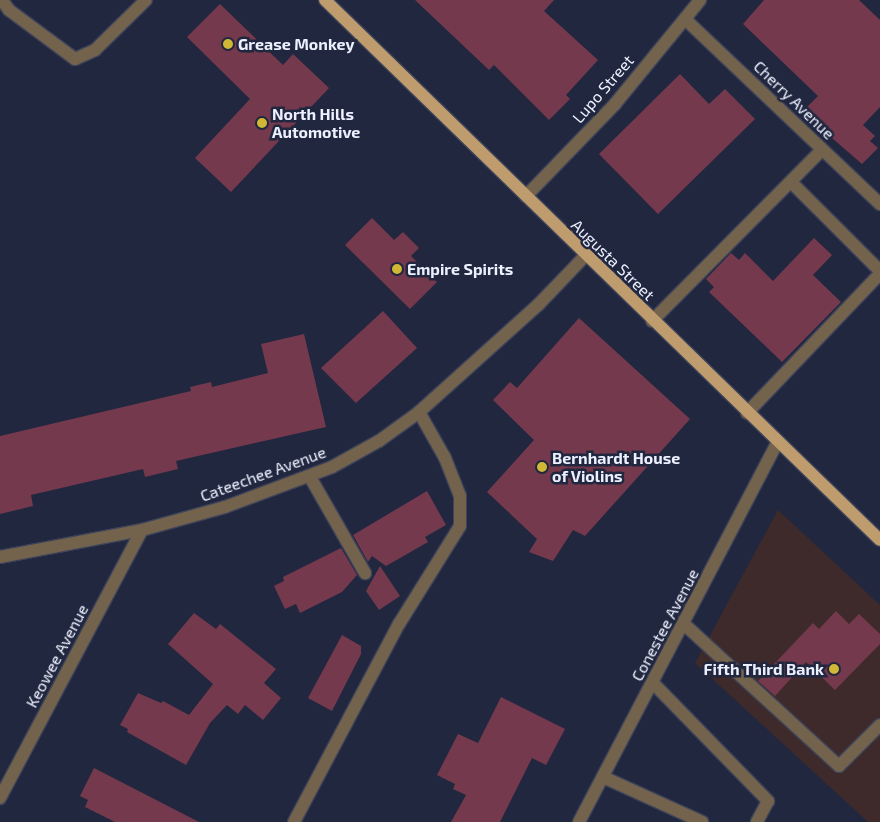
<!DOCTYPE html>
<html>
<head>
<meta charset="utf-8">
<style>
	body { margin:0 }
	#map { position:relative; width:880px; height:822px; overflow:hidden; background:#20273f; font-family:"Exo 2",sans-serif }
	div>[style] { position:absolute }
	.commercial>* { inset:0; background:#3e2a2a }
	.building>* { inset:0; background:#75394d }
	.roads { filter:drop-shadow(1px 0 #3d435a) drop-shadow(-1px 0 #3d435a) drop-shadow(0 1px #3d435a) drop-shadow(0 -1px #3d435a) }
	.lane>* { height:12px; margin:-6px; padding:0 6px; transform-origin:6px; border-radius:6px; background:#73624c }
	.street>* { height:12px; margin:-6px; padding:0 6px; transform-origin:6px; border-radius:6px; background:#73624c }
	.primary>* { height:12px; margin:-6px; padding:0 6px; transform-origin:6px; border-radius:6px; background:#be9c6d }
	.dots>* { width:14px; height:14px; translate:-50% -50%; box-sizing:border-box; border:2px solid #20273f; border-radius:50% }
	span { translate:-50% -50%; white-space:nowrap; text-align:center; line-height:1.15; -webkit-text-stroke:5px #20273f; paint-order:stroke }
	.poi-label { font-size:16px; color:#edf1ff; font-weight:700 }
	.left { translate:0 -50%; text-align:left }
	.right { translate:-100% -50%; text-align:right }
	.street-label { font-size:16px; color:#edf1ff }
</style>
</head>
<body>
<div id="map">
	<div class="commercial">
		<div style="clip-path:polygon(778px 510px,880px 605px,880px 822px,868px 822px,695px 663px)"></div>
	</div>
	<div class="building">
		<div style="clip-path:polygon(415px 0,554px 0,544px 11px,598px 60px,566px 95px,570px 99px,549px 120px,494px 65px,489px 70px)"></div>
		<div style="clip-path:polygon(764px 0,859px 0,880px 20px,880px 107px,863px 125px,875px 136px,870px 141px,878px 148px,862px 164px,802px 112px,818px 96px,743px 24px)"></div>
		<div style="clip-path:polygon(220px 4px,283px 65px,293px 54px,329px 88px,231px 192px,195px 158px,250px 99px,187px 37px)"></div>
		<div style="clip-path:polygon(680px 74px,709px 104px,725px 89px,755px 119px,658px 214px,599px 154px)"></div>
		<div style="clip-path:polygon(372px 218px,394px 240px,403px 232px,419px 248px,411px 256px,437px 282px,410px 309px,345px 245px)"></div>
		<div style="clip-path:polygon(814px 238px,832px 255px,813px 275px,841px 302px,782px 362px,709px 292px,714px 287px,706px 279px,731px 253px,739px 260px,745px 253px,773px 281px)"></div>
		<div style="clip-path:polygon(383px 311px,417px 348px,356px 403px,321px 368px)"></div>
		<div style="clip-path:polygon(579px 318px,690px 419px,585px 536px,573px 530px,553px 561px,529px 552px,537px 539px,487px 492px,534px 440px,493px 400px,510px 382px,517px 388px)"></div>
		<div style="clip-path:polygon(304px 334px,326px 427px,176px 461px,178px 469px,145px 477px,143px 469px,31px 495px,33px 506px,0 514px,0 436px,191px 391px,190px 387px,211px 382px,212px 387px,268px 373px,261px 344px)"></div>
		<div style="clip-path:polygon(427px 491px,446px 525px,425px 537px,428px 542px,386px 566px,372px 556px,368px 562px,353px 535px)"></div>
		<div style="clip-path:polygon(341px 548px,357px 575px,342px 592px,300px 613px,296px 604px,285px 609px,274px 586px,284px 581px,283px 577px)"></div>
		<div style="clip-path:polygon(380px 566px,400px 596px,379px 610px,366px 591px)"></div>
		<div style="clip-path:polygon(836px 611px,849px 624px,859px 614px,880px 634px,880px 644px,835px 690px,806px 662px,775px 696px,758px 681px,813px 623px,819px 629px)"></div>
		<div style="clip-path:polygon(194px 613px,216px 629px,220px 624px,276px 669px,264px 683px,281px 698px,263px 720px,245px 705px,238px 714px,227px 705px,210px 723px,186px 765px,127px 732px,128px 729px,120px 725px,138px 693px,161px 703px,163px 701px,189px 715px,213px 684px,168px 644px)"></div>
		<div style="clip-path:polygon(342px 635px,361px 646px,361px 654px,332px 711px,308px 698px)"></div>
		<div style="clip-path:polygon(501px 697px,565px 729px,546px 765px,532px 758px,500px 822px,451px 822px,466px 795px,453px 789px,455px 784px,437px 775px,458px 734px,478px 743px)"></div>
		<div style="clip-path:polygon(94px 768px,199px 822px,115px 822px,85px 807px,88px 800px,80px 796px)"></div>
	</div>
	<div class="roads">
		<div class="lane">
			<div style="left:2px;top:0;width:12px;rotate:55deg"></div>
			<div style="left:9px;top:10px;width:82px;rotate:36.6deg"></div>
			<div style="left:75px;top:59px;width:22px;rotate:-24deg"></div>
			<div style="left:95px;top:50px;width:71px;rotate:-44.4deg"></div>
			<div style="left:791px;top:182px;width:126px;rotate:45deg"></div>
			<div style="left:652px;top:321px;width:241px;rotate:-45.2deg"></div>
			<div style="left:747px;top:413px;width:192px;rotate:-46.3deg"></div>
			<div style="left:310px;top:477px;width:111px;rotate:60.2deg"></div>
			<div style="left:684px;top:624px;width:210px;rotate:42.5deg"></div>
			<div style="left:839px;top:766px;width:58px;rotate:-45deg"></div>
			<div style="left:653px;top:683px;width:165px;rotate:45.7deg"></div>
			<div style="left:768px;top:801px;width:24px;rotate:118deg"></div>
			<div style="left:603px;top:777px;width:109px;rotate:24.4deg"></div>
			<div style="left:294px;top:822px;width:224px;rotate:-62.1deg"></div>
			<div style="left:399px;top:624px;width:115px;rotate:-58.1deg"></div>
			<div style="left:460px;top:526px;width:30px;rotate:-90deg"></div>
			<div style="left:460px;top:496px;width:41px;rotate:-111.5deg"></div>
			<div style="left:445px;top:458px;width:53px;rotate:-119.5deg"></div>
		</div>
		<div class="street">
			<div style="left:685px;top:19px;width:269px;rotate:43.5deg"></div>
			<div style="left:526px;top:196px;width:128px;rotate:-45.9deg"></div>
			<div style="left:615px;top:104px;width:134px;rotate:-50.7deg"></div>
			<div style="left:0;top:557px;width:145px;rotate:-10.8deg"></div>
			<div style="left:142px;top:530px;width:86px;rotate:-15.5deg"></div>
			<div style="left:225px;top:507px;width:114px;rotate:-20.5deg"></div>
			<div style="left:332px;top:467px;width:54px;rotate:-29deg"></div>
			<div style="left:379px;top:441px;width:49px;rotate:-35.9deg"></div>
			<div style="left:419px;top:412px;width:160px;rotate:-42deg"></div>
			<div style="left:538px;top:305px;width:68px;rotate:-46.2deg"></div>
			<div style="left:0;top:798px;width:303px;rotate:-62.1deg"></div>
			<div style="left:579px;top:822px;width:429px;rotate:-62.4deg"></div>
		</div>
		<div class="primary">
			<div style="left:325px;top:0;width:774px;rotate:44.22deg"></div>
		</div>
	</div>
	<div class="dots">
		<div style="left:228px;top:44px;background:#d0b836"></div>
		<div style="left:262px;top:123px;background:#d0b836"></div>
		<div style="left:397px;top:269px;background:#d0b836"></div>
		<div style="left:542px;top:467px;background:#d0b836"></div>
		<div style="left:834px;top:669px;background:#d0b836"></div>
	</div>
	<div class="poi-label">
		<span class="left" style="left:238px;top:44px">Grease Monkey</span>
		<span class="left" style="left:272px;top:123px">North Hills<br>Automotive</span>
		<span class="left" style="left:407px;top:269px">Empire Spirits</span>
		<span class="left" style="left:552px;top:467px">Bernhardt House<br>of Violins</span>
		<span class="right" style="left:824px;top:669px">Fifth Third Bank</span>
	</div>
	<div class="street-label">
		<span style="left:603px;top:89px;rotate:-49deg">Lupo Street</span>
		<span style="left:794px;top:100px;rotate:44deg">Cherry Avenue</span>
		<span style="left:613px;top:260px;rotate:44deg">Augusta Street</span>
		<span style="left:263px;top:474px;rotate:-20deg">Cateechee Avenue</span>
		<span style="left:665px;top:625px;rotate:-62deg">Conestee Avenue</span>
		<span style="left:57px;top:656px;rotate:-62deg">Keowee Avenue</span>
	</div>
</div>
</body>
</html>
